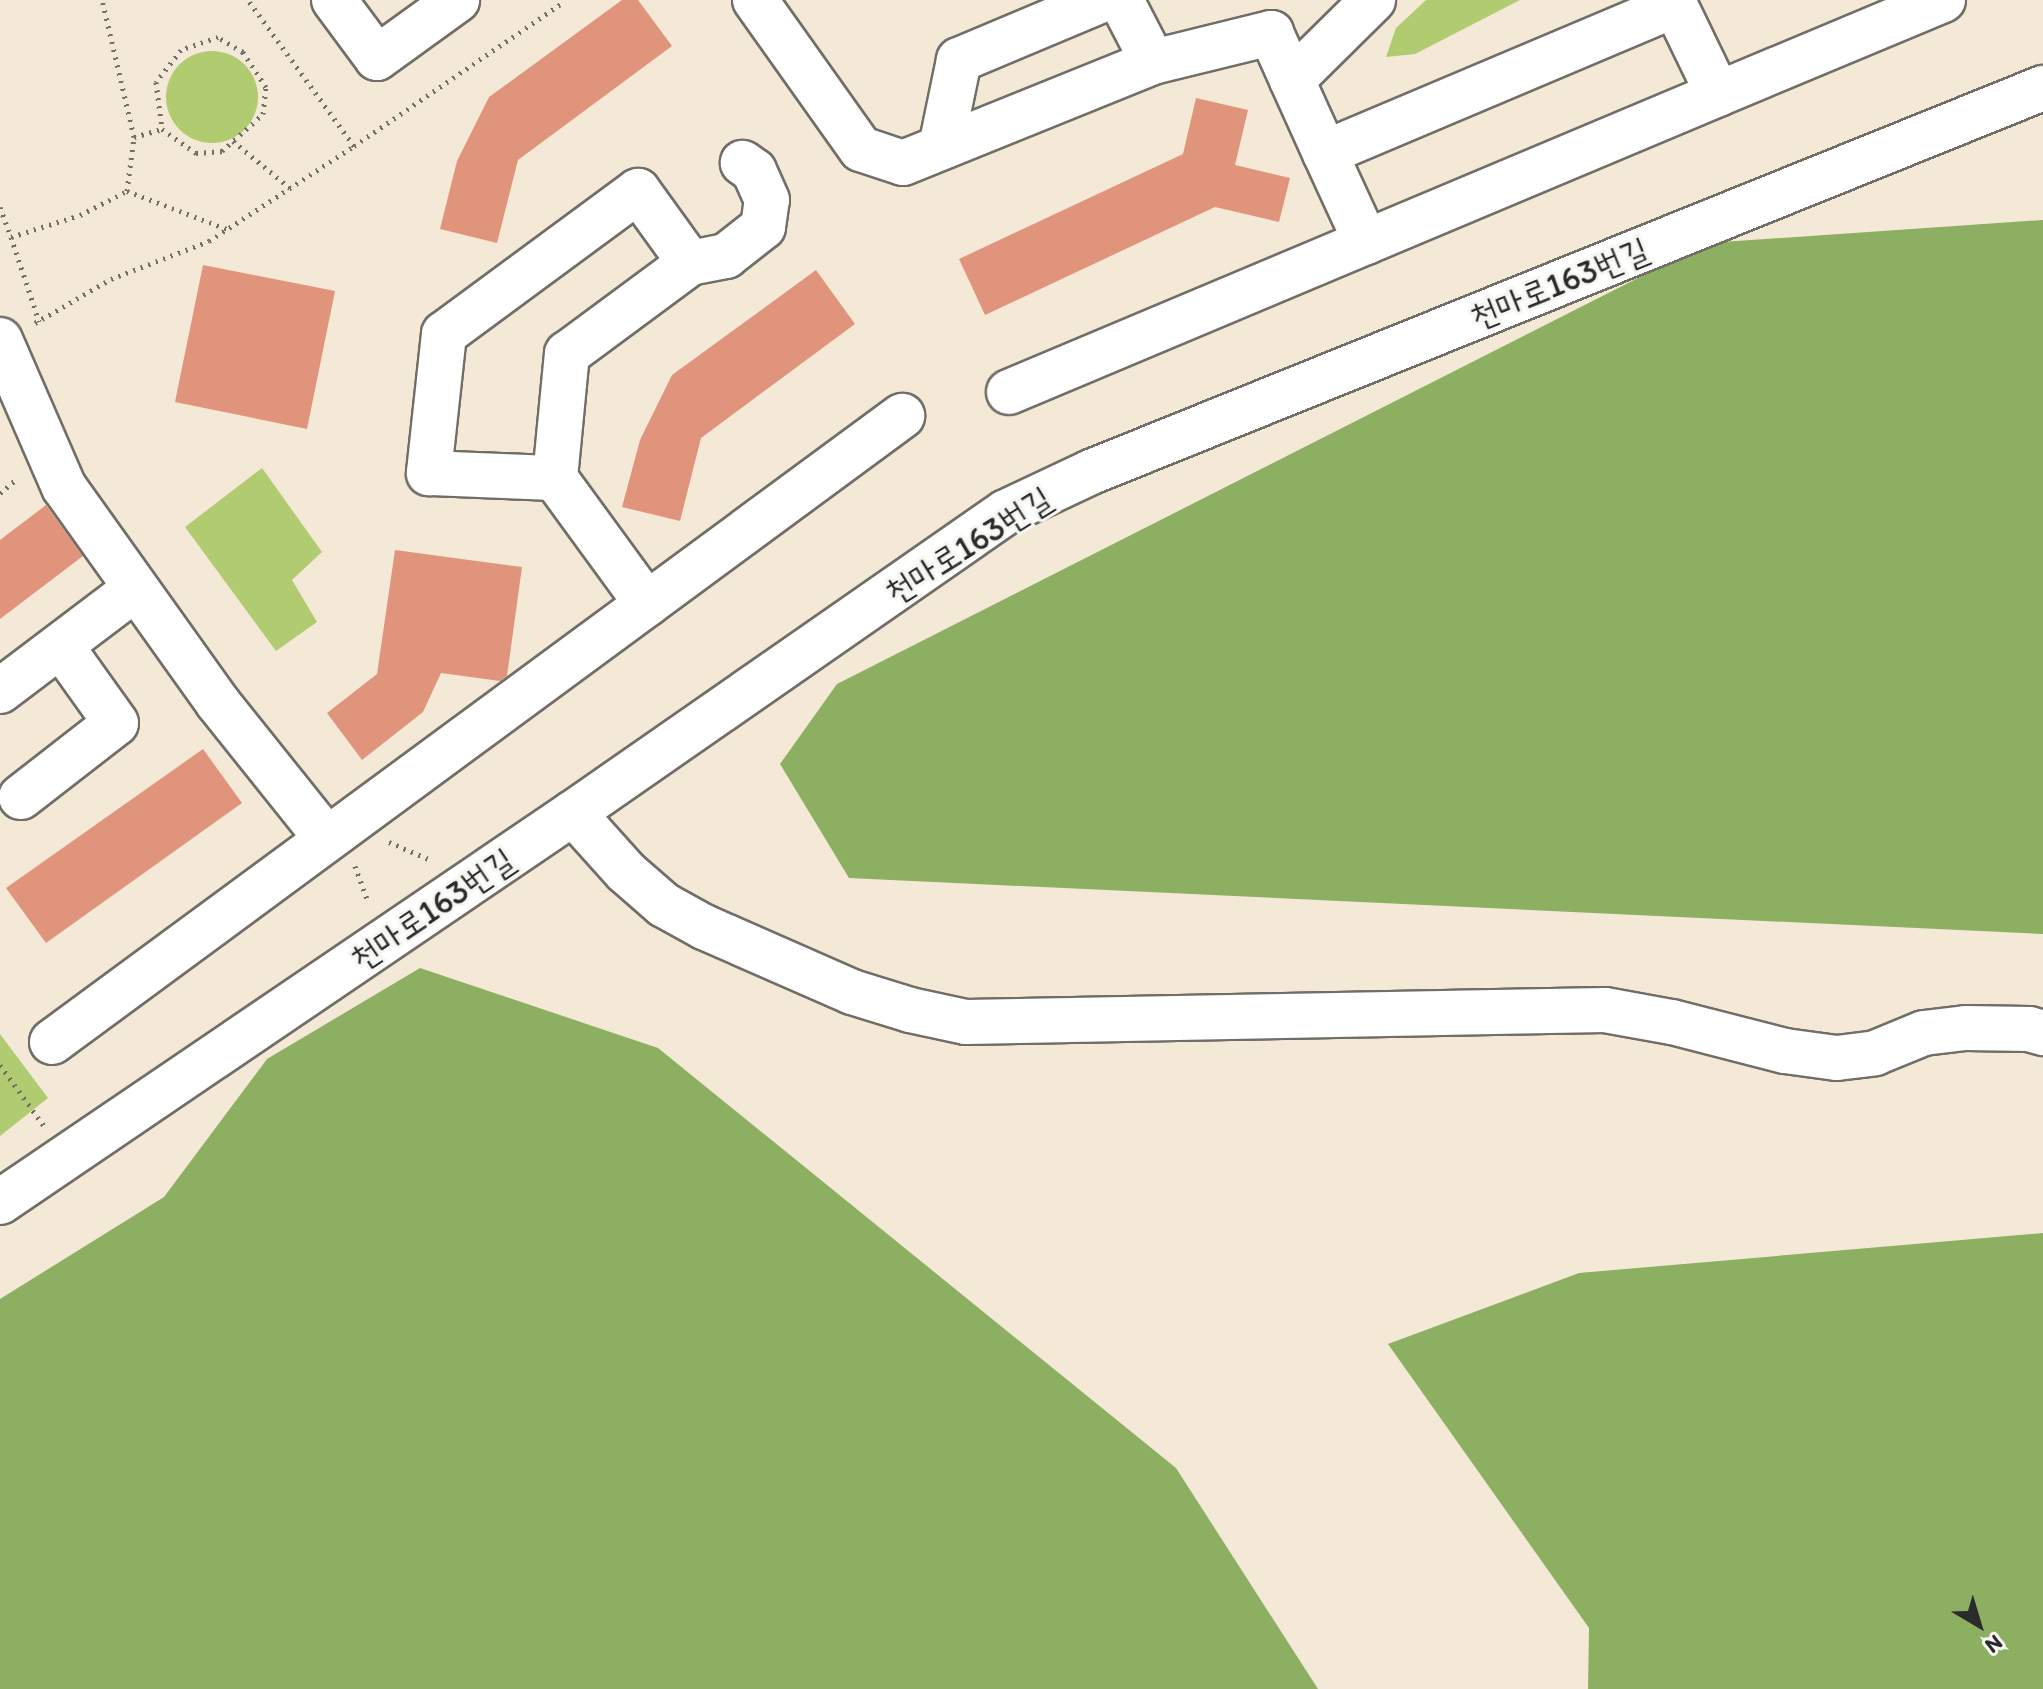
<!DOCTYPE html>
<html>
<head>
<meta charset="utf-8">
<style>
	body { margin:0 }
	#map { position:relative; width:2043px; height:1689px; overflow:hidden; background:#f4e9d7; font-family:Itim,"Poor Story",sans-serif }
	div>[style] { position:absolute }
	.green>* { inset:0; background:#b1cb70 }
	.round { border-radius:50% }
	.forest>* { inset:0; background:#8caf62 }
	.building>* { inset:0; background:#e1947c }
	.path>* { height:5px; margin-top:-2.5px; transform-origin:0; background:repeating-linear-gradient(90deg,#716e67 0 2px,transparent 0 8px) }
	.roads { filter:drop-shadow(2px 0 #716e67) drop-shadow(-2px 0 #716e67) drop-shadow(0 2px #716e67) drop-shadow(0 -2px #716e67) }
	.minor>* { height:44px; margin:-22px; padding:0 22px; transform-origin:22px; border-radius:22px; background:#fff }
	span { translate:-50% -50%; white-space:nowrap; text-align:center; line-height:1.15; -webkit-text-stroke:6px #f6f6f2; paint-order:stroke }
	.street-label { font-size:34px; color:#2b2b2b }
	.north { position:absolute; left:1939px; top:1585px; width:80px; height:80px; -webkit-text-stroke:6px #f6f6f2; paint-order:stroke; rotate:142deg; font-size:22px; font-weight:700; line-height:32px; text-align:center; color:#2b2b2b }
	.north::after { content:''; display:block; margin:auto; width:28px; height:36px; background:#2b2b2b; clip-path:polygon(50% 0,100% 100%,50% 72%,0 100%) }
</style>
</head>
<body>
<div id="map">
	<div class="green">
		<div style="clip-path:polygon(1426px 0,1520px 0,1415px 54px,1386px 57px,1396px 28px)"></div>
		<div class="round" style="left:166px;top:51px;width:92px;height:92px"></div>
		<div style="clip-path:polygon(262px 468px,322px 552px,292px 580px,317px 622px,276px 651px,185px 527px)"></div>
		<div style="clip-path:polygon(0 1034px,48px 1098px,0 1136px)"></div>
	</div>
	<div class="forest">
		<div style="clip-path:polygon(2043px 220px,2043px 934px,849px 878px,780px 764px,837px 684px,1707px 243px)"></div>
		<div style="clip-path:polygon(420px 968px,658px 1048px,1176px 1468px,1318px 1689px,0 1689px,0 1299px,164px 1197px,267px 1059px)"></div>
		<div style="clip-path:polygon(2043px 1233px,2043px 1689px,1588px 1689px,1589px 1628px,1388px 1344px,1579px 1273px)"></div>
	</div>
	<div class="building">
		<div style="clip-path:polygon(622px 0,638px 0,672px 46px,518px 160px,497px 243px,440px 229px,457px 161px,489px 97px)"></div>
		<div style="clip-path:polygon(1196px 98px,1248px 110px,1235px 165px,1290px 178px,1279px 222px,1215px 207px,985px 315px,959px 259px,1183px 154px)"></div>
		<div style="clip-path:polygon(203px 265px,335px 291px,307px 429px,175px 402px)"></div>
		<div style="clip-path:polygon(816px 270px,855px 324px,701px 438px,680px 521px,622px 507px,640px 440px,672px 375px)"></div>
		<div style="clip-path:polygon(46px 505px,83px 556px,0 619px,0 540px)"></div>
		<div style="clip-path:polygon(395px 550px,522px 567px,507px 676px,500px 681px,441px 673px,423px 712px,362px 760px,327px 713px,377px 674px)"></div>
		<div style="clip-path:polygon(203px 749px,242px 803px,46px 943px,6px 888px)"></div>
	</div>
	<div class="path">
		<div style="left:134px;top:137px;width:29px;rotate:-16deg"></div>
		<div style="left:162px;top:129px;width:42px;rotate:35.2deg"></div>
		<div style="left:196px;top:153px;width:26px;rotate:-4deg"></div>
		<div style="left:222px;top:151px;width:55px;rotate:-42.1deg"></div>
		<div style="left:263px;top:114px;width:27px;rotate:-84deg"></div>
		<div style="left:266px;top:87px;width:42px;rotate:-123.3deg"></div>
		<div style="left:243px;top:52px;width:29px;rotate:-149deg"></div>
		<div style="left:218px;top:37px;width:39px;rotate:161deg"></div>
		<div style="left:181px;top:50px;width:41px;rotate:128deg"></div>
		<div style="left:156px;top:82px;width:47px;rotate:82.7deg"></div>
		<div style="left:233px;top:141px;width:74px;rotate:39.5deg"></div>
		<div style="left:354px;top:146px;width:252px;rotate:-34.5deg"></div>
		<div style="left:127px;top:191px;width:107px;rotate:20.8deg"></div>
		<div style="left:0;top:207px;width:32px;rotate:70deg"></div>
		<div style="left:11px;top:237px;width:72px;rotate:-17.7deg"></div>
		<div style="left:80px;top:215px;width:53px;rotate:-27.1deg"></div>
		<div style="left:127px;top:191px;width:54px;rotate:-82.6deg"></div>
		<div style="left:134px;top:137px;width:141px;rotate:-103.1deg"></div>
		<div style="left:11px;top:237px;width:89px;rotate:71.6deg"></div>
		<div style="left:35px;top:323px;width:88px;rotate:-30.1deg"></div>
		<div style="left:111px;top:279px;width:105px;rotate:-21.2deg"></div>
		<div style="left:209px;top:241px;width:173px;rotate:-33.2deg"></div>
		<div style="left:354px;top:146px;width:180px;rotate:-126deg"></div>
		<div style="left:0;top:493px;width:23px;rotate:-40deg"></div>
		<div style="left:389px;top:842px;width:46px;rotate:23.2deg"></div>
		<div style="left:355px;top:866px;width:38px;rotate:70deg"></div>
		<div style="left:0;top:1065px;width:75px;rotate:54.2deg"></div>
	</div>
	<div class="roads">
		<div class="minor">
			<div style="left:334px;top:0;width:72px;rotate:53.4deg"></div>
			<div style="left:377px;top:58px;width:99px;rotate:-35.9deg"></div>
			<div style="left:755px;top:0;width:183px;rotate:54.6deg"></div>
			<div style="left:861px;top:149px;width:44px;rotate:18.4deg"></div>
			<div style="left:903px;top:163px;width:270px;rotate:-22deg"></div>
			<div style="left:1153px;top:62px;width:70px;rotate:-117.3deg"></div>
			<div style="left:1153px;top:62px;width:122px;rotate:-13.8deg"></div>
			<div style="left:1271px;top:33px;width:51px;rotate:65.9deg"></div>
			<div style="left:1292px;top:80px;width:80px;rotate:65.7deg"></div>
			<div style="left:1325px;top:153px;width:98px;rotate:65.3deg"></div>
			<div style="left:1366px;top:242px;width:382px;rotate:-22.8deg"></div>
			<div style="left:1718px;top:94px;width:99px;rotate:-115.8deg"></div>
			<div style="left:1675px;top:5px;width:380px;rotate:157.1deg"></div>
			<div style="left:1292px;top:80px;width:114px;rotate:-44.6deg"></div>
			<div style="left:1718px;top:94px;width:244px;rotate:-22.7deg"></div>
			<div style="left:941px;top:147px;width:89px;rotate:-78.3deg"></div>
			<div style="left:959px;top:60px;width:155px;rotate:-22.8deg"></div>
			<div style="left:690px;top:263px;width:37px;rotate:-11deg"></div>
			<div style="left:726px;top:256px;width:47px;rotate:-38.1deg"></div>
			<div style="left:763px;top:227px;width:27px;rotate:-82deg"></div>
			<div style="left:767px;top:200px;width:32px;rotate:-114deg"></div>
			<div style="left:754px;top:171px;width:14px;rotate:-144deg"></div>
			<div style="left:0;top:340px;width:160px;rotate:66.5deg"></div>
			<div style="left:64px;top:487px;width:265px;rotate:54.5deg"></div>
			<div style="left:218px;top:703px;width:173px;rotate:51.3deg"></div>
			<div style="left:1009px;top:392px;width:387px;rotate:-22.8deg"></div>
			<div style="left:555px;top:478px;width:125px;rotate:-84.5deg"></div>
			<div style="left:567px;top:354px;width:153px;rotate:-36.5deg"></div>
			<div style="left:690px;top:263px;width:89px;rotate:-125.8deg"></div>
			<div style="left:638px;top:191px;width:241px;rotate:143.6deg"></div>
			<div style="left:444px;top:334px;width:140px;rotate:96.2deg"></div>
			<div style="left:429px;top:473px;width:126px;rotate:2.3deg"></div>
			<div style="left:555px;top:478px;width:156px;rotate:53.9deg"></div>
			<div style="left:0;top:691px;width:169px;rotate:-37.1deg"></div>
			<div style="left:21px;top:797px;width:120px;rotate:-37.9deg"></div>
			<div style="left:116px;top:723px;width:95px;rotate:-125.5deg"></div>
			<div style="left:573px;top:813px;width:79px;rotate:48.1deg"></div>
			<div style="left:626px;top:872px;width:50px;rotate:41deg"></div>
			<div style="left:664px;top:905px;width:46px;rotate:28.8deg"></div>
			<div style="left:704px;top:927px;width:162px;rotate:23.7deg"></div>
			<div style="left:852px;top:992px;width:61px;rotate:17.2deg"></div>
			<div style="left:910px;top:1010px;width:57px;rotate:12.1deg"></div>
			<div style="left:966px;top:1022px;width:639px;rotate:-1.08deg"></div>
			<div style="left:1605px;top:1010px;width:68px;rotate:10.2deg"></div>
			<div style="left:1672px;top:1022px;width:117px;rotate:14.4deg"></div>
			<div style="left:1785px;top:1051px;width:52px;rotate:7.7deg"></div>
			<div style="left:1837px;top:1058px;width:38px;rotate:-7deg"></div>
			<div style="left:1875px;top:1053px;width:53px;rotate:-22.2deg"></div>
			<div style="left:1924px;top:1033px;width:42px;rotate:-6.8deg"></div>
			<div style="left:1966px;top:1028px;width:63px;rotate:0.9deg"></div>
			<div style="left:2029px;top:1029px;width:15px;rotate:16deg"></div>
			<div style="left:52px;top:1042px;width:1056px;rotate:-36.37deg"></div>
			<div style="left:0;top:1202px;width:693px;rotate:-34.17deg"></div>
			<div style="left:573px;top:813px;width:527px;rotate:-34.81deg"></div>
			<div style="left:1006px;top:512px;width:94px;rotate:-25.2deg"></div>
			<div style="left:1091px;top:472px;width:1027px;rotate:-21.97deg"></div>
		</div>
	</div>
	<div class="street-label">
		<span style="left:1559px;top:283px;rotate:-22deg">천마로163번길</span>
		<span style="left:968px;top:545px;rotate:-32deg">천마로163번길</span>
		<span style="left:432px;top:909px;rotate:-34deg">천마로163번길</span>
	</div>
	<div class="north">N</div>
</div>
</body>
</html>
